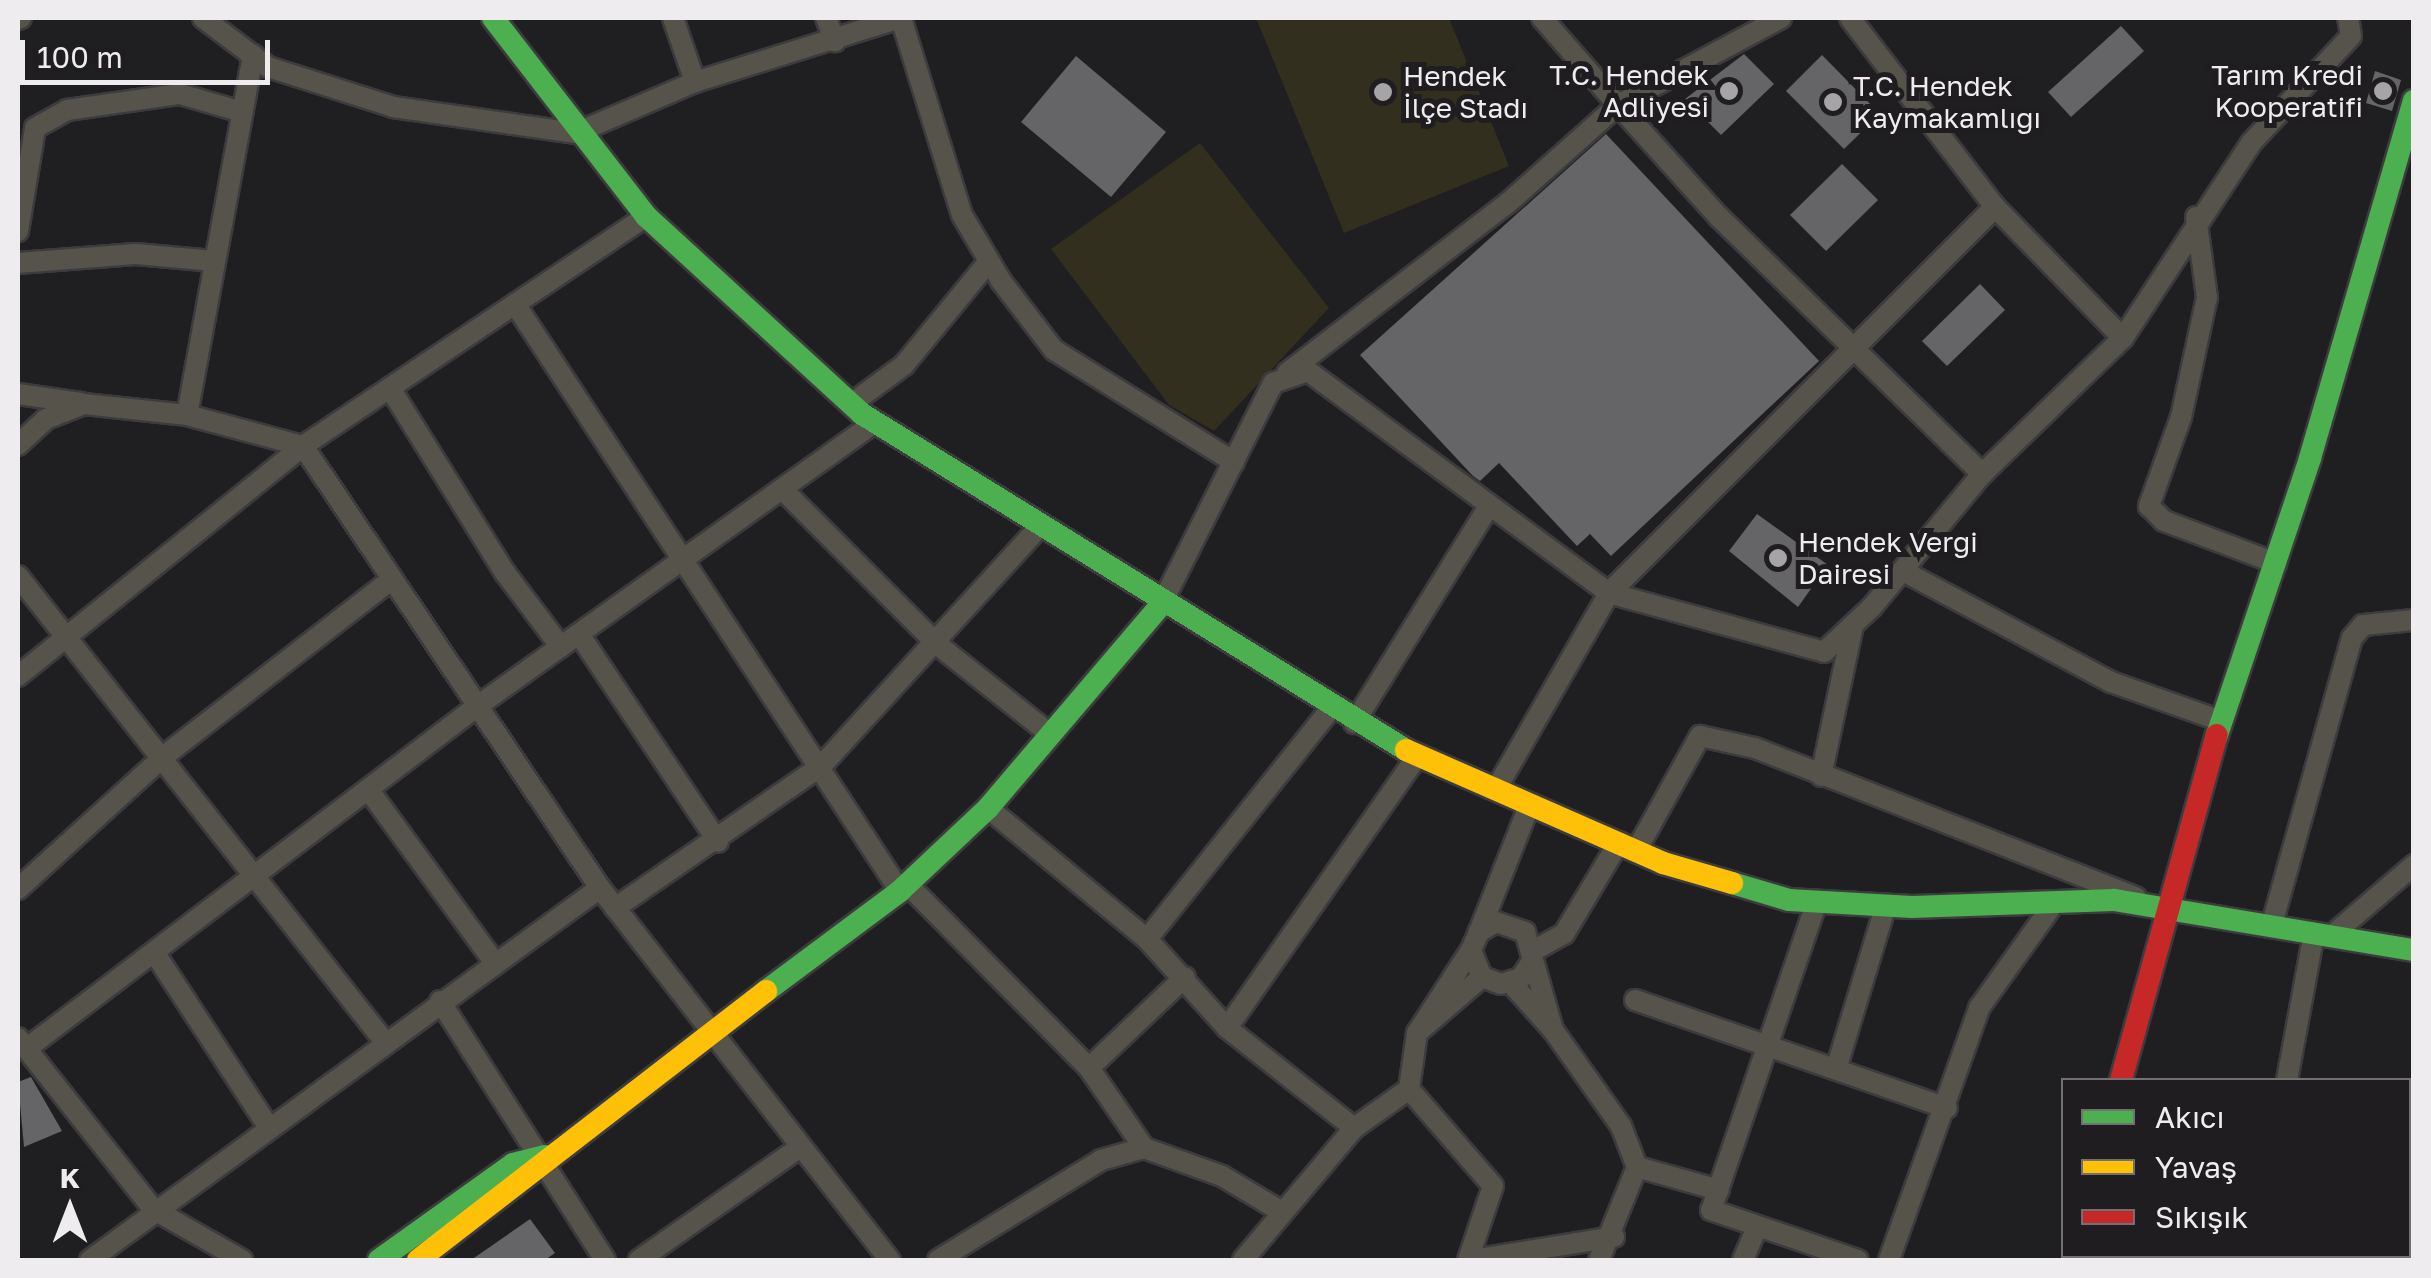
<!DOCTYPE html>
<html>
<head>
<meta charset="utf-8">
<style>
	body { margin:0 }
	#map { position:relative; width:2431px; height:1278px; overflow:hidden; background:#1f1e20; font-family:"Golos Text",sans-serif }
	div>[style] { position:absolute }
	.green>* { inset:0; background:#332f1e }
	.building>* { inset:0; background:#656466 }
	.roads { filter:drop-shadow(2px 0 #3c3b3d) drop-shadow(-2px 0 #3c3b3d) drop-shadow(0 2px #3c3b3d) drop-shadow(0 -2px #3c3b3d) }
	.street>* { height:20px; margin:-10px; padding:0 10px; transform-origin:10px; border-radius:10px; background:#55534a }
	.fast>* { height:22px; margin:-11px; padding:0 11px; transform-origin:11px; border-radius:11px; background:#4caf50 }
	.slow>* { height:22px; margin:-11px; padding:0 11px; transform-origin:11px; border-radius:11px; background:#ffc107 }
	.jam>* { height:22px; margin:-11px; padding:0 11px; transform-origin:11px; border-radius:11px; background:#c62828 }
	.dots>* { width:28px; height:28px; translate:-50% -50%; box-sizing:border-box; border:5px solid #201d21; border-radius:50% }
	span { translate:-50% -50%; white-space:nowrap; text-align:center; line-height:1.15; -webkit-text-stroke:10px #201d21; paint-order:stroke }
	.poi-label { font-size:28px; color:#efecef }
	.right { translate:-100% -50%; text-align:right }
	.left { translate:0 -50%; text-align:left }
	.frame { position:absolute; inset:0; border:20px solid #efecef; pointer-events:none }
	.legend { position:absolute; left:2061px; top:1078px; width:350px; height:180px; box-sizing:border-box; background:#201d21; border:2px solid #737073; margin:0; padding:12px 18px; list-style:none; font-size:30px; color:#efecef }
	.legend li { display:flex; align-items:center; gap:20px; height:50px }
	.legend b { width:50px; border:2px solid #737073 }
	.north { position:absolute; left:20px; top:1158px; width:100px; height:100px; -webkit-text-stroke:8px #201d21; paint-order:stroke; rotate:0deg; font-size:28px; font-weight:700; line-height:40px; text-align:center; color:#efecef }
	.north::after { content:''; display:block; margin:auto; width:35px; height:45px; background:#efecef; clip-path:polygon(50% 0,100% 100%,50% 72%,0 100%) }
	.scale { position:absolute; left:20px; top:40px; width:250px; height:45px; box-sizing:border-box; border:5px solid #efecef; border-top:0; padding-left:12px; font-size:30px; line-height:35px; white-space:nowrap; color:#efecef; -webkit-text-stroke:8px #201d21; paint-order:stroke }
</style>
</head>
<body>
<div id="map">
	<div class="green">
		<div style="clip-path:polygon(1256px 18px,1449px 18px,1509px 166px,1344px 233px)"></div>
		<div style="clip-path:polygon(1200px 143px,1329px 308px,1214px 431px,1169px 405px,1051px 249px)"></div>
	</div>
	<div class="building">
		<div style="clip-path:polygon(2121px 26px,2144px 51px,2071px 117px,2048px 92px)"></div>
		<div style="clip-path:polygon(1744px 54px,1774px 84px,1721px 135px,1685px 99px)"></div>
		<div style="clip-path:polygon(1822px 55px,1880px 114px,1844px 149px,1786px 91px)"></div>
		<div style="clip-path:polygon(1076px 56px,1166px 132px,1111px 197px,1021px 122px)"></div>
		<div style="clip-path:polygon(2375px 71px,2401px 80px,2392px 111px,2366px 103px)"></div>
		<div style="clip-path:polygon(1606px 134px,1819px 361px,1611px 556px,1590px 534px,1577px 546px,1499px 463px,1480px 481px,1473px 476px,1360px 355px)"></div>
		<div style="clip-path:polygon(1842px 164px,1878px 200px,1826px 251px,1790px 215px)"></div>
		<div style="clip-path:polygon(1980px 284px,2005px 310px,1947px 366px,1922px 341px)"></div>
		<div style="clip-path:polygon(1757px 514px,1828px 565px,1798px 607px,1729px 551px)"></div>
		<div style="clip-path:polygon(31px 1077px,62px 1131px,24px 1147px,18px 1082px)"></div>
		<div style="clip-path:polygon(530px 1219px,555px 1253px,545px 1260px,471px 1260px)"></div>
	</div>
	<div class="roads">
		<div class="street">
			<div style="left:203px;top:18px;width:81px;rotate:37deg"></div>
			<div style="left:268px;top:67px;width:131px;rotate:17.7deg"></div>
			<div style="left:393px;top:107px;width:185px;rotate:8.1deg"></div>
			<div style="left:576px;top:133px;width:129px;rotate:-23.2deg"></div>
			<div style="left:695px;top:82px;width:216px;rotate:-17.3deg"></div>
			<div style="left:901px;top:18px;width:206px;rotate:72.8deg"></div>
			<div style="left:962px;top:215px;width:77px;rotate:59.4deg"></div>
			<div style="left:1001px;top:281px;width:87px;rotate:52.5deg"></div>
			<div style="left:1054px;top:350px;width:212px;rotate:31.9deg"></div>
			<div style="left:673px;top:18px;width:68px;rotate:71deg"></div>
			<div style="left:826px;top:18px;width:25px;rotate:69deg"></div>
			<div style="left:1542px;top:18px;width:116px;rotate:48.9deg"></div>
			<div style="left:1618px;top:105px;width:185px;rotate:-28.1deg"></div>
			<div style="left:1850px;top:18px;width:238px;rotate:52.5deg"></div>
			<div style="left:18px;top:19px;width:3px;rotate:-18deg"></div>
			<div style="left:2196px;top:217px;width:81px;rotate:82.2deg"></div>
			<div style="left:2207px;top:297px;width:123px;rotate:102.2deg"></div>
			<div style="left:2181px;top:417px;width:95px;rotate:109.8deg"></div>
			<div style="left:2149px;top:506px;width:21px;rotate:45deg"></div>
			<div style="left:2164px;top:521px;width:120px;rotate:20.6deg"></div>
			<div style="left:18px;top:231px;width:104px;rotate:-80.6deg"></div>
			<div style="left:35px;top:128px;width:37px;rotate:-29deg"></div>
			<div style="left:67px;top:110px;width:114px;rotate:-8.1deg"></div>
			<div style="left:180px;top:94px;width:65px;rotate:16.2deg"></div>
			<div style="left:18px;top:263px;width:118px;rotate:-4.4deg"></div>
			<div style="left:136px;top:254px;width:78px;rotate:5.1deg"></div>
			<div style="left:515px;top:304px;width:702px;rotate:56.74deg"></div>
			<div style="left:1287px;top:373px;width:279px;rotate:-37.6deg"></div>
			<div style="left:1508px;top:203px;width:147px;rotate:-41.7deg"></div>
			<div style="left:1618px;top:105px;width:151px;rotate:48deg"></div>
			<div style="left:1719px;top:217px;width:368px;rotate:44.3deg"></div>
			<div style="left:390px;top:388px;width:219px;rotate:58.1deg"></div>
			<div style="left:506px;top:574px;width:91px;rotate:53deg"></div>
			<div style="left:18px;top:394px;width:65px;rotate:8deg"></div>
			<div style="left:851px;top:404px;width:66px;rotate:-36.3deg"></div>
			<div style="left:904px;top:365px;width:134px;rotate:-50.7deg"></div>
			<div style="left:187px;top:415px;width:366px;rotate:-79.6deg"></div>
			<div style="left:18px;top:445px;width:38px;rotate:-43deg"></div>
			<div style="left:46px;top:419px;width:41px;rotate:-21.5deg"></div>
			<div style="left:84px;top:404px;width:104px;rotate:6.1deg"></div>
			<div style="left:187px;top:415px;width:120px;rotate:15deg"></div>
			<div style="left:303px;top:446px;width:533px;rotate:56.1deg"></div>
			<div style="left:600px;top:888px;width:472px;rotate:52.1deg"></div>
			<div style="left:782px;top:489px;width:221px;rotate:45deg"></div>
			<div style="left:938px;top:645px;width:144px;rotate:38.5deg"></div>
			<div style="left:1903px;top:571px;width:236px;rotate:28.1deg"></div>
			<div style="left:2111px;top:682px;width:117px;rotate:19.5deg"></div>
			<div style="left:18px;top:576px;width:592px;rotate:51.79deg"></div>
			<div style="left:1161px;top:605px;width:249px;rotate:-63.2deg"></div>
			<div style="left:1273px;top:383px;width:37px;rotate:-19deg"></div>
			<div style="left:1308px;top:371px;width:374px;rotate:36.4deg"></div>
			<div style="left:1609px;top:593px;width:223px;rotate:15.3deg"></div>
			<div style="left:1824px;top:652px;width:66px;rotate:-43.2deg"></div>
			<div style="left:1872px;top:607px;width:173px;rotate:-50.4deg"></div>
			<div style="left:1982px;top:474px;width:196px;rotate:-44deg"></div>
			<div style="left:2123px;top:338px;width:233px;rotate:-56.7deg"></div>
			<div style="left:2251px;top:143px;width:146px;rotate:-46.9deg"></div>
			<div style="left:2351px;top:36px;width:18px;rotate:-99deg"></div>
			<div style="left:579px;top:634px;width:250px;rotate:56.2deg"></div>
			<div style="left:18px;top:676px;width:366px;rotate:-38.9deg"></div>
			<div style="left:303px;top:446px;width:413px;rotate:-33.8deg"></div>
			<div style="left:1354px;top:723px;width:253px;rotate:-58.1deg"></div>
			<div style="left:1821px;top:776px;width:154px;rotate:-78deg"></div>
			<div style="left:368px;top:789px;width:215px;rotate:53.9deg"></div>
			<div style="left:1496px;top:789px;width:226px;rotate:-60deg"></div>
			<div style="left:1609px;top:593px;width:546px;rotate:-45deg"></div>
			<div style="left:1995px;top:207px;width:183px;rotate:45.7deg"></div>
			<div style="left:988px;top:808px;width:206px;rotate:39.5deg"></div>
			<div style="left:1147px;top:939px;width:120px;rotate:48deg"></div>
			<div style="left:1227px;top:1028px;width:331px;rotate:-55deg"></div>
			<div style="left:1636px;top:851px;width:132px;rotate:-60.9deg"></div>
			<div style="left:1700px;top:736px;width:56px;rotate:12.3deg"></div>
			<div style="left:1755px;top:748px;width:409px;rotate:21.4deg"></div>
			<div style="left:907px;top:884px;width:259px;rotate:45.3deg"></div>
			<div style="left:1089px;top:1068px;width:132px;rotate:-43.5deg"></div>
			<div style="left:18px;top:889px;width:197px;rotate:-42.3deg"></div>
			<div style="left:164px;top:756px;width:289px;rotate:-37.8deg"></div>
			<div style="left:1817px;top:901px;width:327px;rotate:108.9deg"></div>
			<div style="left:1711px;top:1210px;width:155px;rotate:18.8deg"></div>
			<div style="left:615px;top:908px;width:252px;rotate:-34.6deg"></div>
			<div style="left:822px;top:765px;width:322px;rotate:-47.6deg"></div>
			<div style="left:2272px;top:924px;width:297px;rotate:-74.4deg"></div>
			<div style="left:2352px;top:638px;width:17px;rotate:-50deg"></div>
			<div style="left:2363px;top:625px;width:51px;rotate:-5.6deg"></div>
			<div style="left:1479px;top:932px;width:138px;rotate:-68.3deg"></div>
			<div style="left:2330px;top:937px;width:111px;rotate:-40.6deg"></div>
			<div style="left:1147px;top:939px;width:293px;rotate:-51.4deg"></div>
			<div style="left:1471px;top:950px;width:99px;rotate:123deg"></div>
			<div style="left:1417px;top:1033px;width:86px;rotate:-40.7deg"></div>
			<div style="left:1533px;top:951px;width:35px;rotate:-29deg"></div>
			<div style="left:1564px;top:934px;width:107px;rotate:-59.1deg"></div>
			<div style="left:154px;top:952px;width:208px;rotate:56.8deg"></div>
			<div style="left:1511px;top:983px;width:63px;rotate:48.2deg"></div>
			<div style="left:1553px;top:1030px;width:102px;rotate:-105.9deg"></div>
			<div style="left:1525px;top:932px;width:31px;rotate:-161deg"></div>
			<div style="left:1496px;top:922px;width:20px;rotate:150deg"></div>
			<div style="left:1479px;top:932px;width:20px;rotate:114deg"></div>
			<div style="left:1471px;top:950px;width:29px;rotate:68deg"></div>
			<div style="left:1482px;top:977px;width:20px;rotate:20deg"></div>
			<div style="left:1501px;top:984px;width:21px;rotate:-17deg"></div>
			<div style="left:1521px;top:978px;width:20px;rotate:-57deg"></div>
			<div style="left:1635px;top:1000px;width:330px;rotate:19.1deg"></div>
			<div style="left:440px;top:1001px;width:307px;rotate:57.5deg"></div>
			<div style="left:1227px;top:1028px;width:162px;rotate:38.2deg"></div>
			<div style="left:1553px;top:1030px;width:118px;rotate:54.7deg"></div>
			<div style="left:1621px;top:1126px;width:44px;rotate:68.7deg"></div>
			<div style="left:1637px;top:1167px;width:85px;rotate:15.7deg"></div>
			<div style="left:18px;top:1038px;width:218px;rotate:51.7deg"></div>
			<div style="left:153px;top:1209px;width:103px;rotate:29.8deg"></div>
			<div style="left:26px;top:1049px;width:565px;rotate:-37.23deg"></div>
			<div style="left:476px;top:707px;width:490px;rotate:-35.5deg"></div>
			<div style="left:1837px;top:1066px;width:168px;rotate:-73.1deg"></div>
			<div style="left:1089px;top:1068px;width:97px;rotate:55.5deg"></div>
			<div style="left:1144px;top:1148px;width:83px;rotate:19.7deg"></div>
			<div style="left:1222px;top:1176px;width:66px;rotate:30.8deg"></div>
			<div style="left:2287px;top:1080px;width:149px;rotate:-79.6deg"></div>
			<div style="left:1409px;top:1089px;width:128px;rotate:49.1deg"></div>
			<div style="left:1493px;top:1186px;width:78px;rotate:108.7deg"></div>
			<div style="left:2408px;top:1225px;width:7px;rotate:-27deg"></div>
			<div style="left:2407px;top:1256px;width:8px;rotate:23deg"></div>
			<div style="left:90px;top:1260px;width:631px;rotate:-36.11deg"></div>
			<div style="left:639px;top:1260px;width:195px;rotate:-35deg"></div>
			<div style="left:938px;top:1260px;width:191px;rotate:-31.5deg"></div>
			<div style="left:1101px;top:1160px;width:45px;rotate:-15.6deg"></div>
			<div style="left:1243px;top:1260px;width:172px;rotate:-49.9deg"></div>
			<div style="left:1354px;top:1128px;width:67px;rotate:-35.3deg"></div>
			<div style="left:1409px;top:1089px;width:57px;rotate:-81.9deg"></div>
			<div style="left:1472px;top:1260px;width:144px;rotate:-9.2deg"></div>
			<div style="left:1599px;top:1260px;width:100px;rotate:-67.8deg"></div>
			<div style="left:1743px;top:1260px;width:33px;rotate:-67deg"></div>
			<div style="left:1889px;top:1260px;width:268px;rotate:-70.3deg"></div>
			<div style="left:1979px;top:1008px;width:130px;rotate:-54.4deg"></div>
			<div style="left:2245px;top:1260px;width:4px;rotate:-63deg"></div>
			<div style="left:2378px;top:1260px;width:4px;rotate:-76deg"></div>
		</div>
		<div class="fast">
			<div style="left:493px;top:18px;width:250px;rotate:52.3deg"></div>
			<div style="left:646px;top:216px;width:293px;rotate:42.5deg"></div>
			<div style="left:862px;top:414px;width:639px;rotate:31.7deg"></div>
			<div style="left:2217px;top:735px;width:292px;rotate:-71.4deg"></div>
			<div style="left:2310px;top:458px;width:372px;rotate:-73.8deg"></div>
			<div style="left:1732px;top:883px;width:59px;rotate:16.6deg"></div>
			<div style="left:1789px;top:900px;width:123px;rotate:3.3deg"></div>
			<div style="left:1912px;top:907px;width:202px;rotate:-2deg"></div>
			<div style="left:2114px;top:900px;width:304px;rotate:9.5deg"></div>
			<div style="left:766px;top:991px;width:167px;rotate:-36.7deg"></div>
			<div style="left:900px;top:891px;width:121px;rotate:-43.3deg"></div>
			<div style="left:988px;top:808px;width:267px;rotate:-49.6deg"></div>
			<div style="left:379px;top:1260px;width:165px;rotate:-35.6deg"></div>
			<div style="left:513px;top:1164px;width:33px;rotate:-14deg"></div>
		</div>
		<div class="slow">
			<div style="left:1406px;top:750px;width:281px;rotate:23.7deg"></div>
			<div style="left:1663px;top:863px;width:72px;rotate:16.2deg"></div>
			<div style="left:418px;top:1260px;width:440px;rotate:-37.7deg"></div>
			<div style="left:2074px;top:1260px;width:4px;rotate:-76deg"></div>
		</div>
		<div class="jam">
			<div style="left:2121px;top:1080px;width:358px;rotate:-74.5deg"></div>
		</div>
	</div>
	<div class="dots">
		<div style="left:1729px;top:91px;background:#a6a4a7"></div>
		<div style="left:2383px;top:91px;background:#a6a4a7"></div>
		<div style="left:1383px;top:92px;background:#a6a4a7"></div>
		<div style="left:1833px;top:102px;background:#a6a4a7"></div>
		<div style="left:1778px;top:558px;background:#a6a4a7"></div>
	</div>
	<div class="poi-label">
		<span class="right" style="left:1709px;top:91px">T.C. Hendek<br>Adliyesi</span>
		<span class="right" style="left:2363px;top:91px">Tarım Kredi<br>Kooperatifi</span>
		<span class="left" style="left:1403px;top:92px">Hendek<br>İlçe Stadı</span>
		<span class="left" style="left:1853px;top:102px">T.C. Hendek<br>Kaymakamlığı</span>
		<span class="left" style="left:1798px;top:558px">Hendek Vergi<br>Dairesi</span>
	</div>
	<div class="frame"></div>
	<ul class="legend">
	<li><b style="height:12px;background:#4caf50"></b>Akıcı</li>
	<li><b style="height:12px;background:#ffc107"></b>Yavaş</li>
	<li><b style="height:12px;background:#c62828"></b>Sıkışık</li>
	</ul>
	<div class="north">K</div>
	<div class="scale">100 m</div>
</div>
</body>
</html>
